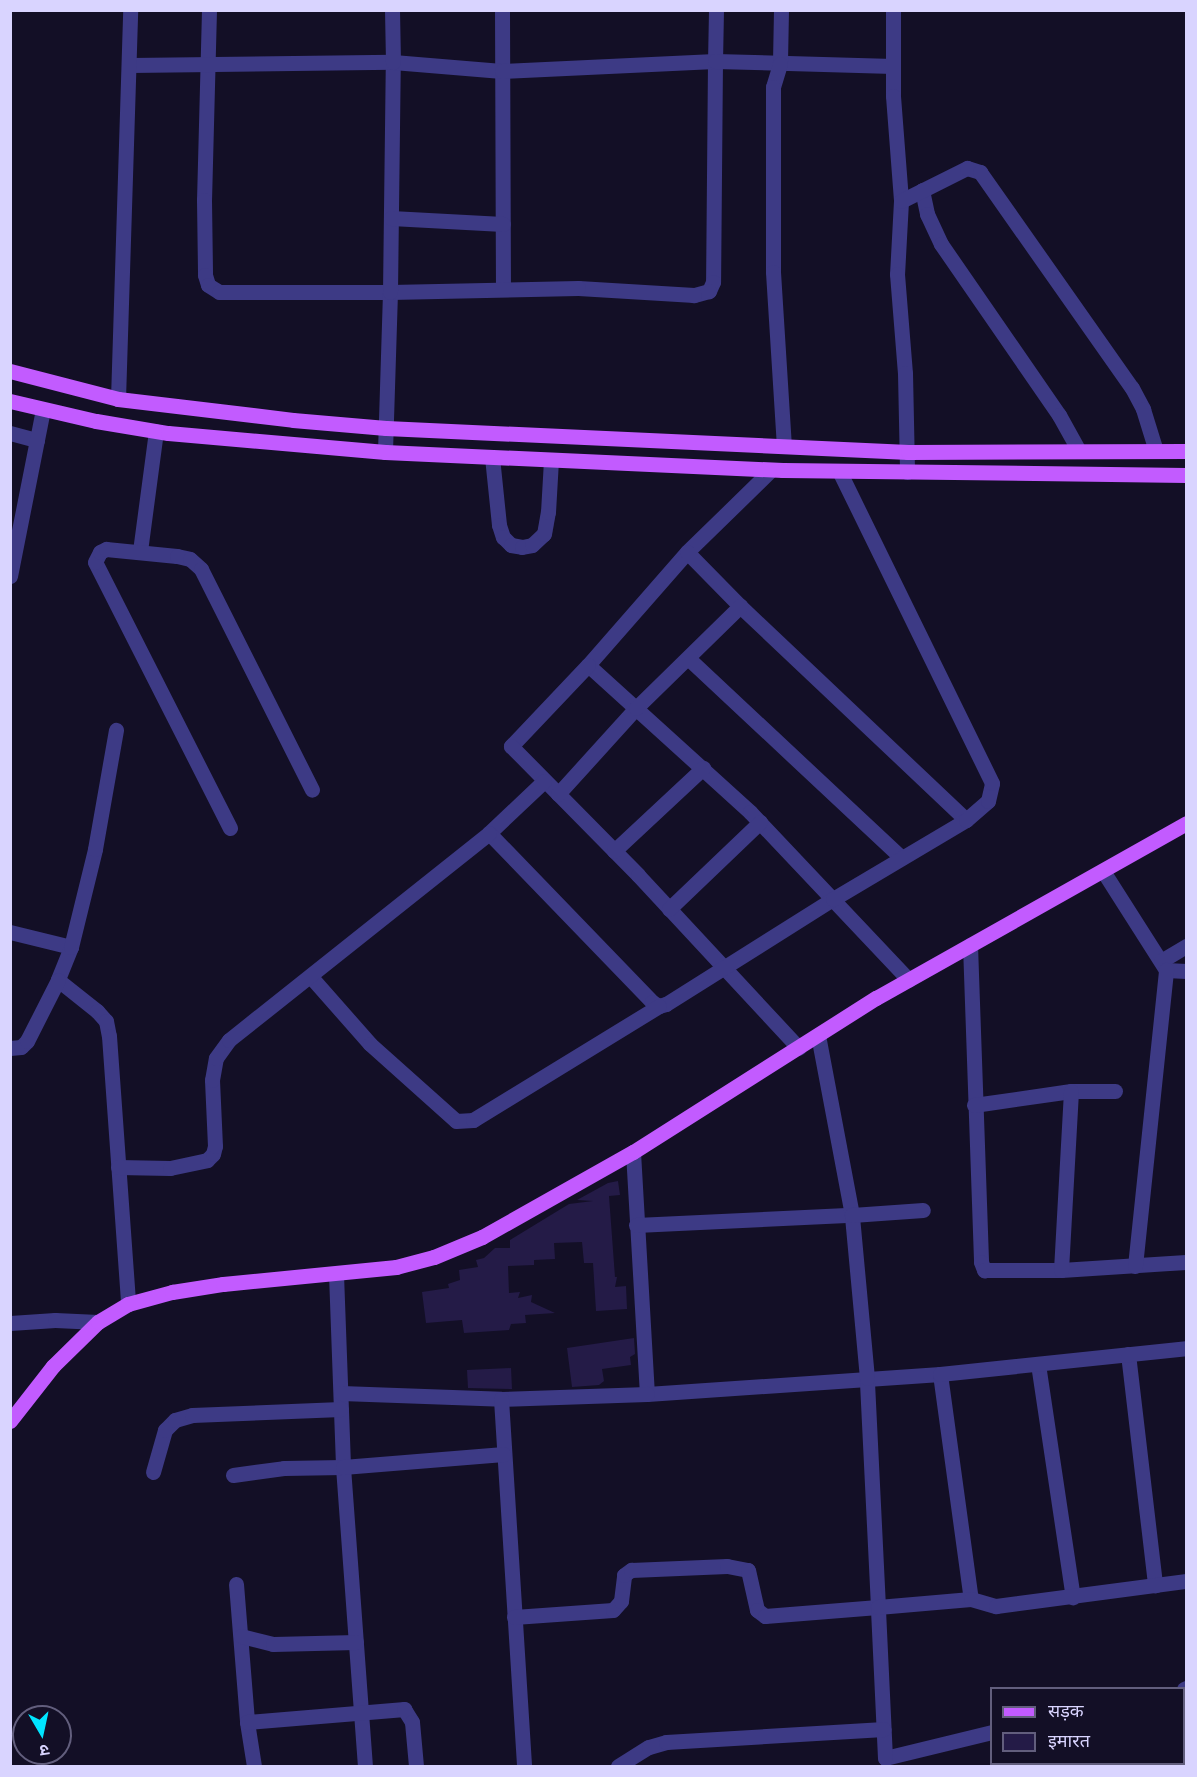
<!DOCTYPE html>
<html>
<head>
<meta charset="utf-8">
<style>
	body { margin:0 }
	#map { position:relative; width:1197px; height:1777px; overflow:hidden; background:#130f26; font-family:Ubuntu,"Noto Sans Devanagari",sans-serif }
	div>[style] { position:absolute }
	.building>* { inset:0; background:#241b47 }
	.minor>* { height:15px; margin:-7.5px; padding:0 7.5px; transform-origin:7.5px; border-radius:7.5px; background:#3d3a85 }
	.major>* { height:15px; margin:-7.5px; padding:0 7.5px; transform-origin:7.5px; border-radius:7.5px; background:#c25bff }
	span { translate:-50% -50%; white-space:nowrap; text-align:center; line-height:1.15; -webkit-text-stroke:4.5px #130f26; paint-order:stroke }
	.frame { position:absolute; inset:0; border:12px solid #d9d4ff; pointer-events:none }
	.legend { position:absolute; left:990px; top:1687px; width:195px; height:78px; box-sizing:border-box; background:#130f26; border:2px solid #625e7d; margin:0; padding:8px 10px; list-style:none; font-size:18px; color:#d9d4ff }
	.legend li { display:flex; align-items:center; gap:12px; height:30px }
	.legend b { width:30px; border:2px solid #625e7d }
	.north { position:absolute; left:12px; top:1705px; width:60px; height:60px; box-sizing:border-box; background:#130f26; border:2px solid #625e7d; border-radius:50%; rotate:171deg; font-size:16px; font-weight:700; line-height:24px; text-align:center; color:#d9d4ff }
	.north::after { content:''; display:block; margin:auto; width:21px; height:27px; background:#00e5ff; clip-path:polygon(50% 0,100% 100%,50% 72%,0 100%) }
</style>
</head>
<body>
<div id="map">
	<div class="building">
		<div style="clip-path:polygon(618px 1181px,620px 1195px,609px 1196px,615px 1277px,617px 1277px,615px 1287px,626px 1286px,627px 1309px,596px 1311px,593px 1263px,584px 1263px,582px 1242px,554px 1243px,555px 1259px,534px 1260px,534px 1265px,508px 1266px,509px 1293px,520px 1292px,518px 1298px,532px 1295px,531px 1302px,555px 1313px,525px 1315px,526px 1323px,511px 1324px,509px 1330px,464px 1333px,462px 1320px,426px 1323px,422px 1292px,449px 1288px,448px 1284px,460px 1280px,459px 1270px,478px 1267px,476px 1260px,484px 1258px,495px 1248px,510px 1248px,510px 1240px,569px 1204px,593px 1201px,577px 1200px,608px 1183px)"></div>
		<div style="clip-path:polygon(634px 1338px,635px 1354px,630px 1357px,631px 1365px,602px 1369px,604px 1381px,599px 1385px,572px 1387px,567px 1348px)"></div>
		<div style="clip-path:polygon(511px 1368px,512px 1389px,468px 1388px,467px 1370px)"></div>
	</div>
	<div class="minor">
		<div style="left:209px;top:10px;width:190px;rotate:91.5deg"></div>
		<div style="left:204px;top:200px;width:75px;rotate:89.2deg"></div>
		<div style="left:205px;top:275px;width:10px;rotate:73deg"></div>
		<div style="left:208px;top:285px;width:13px;rotate:32deg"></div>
		<div style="left:219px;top:292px;width:171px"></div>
		<div style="left:390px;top:292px;width:160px;rotate:91.8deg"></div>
		<div style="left:502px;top:10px;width:279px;rotate:89.8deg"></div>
		<div style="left:716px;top:10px;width:51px;rotate:91.1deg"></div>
		<div style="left:715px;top:61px;width:221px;rotate:90.5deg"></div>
		<div style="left:713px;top:282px;width:10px;rotate:114deg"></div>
		<div style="left:709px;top:291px;width:16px;rotate:165deg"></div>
		<div style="left:694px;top:295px;width:116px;rotate:-176.5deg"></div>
		<div style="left:578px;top:288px;width:188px;rotate:178.8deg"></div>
		<div style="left:390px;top:292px;width:230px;rotate:-89.3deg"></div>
		<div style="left:393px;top:62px;width:109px;rotate:4.7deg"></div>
		<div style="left:502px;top:71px;width:213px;rotate:-2.7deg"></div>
		<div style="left:715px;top:61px;width:178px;rotate:1.6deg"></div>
		<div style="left:781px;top:10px;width:54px;rotate:91.1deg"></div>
		<div style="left:780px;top:64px;width:24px;rotate:107deg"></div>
		<div style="left:773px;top:87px;width:185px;rotate:90deg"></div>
		<div style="left:773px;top:272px;width:174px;rotate:86.4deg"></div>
		<div style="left:893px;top:10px;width:86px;rotate:90deg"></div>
		<div style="left:893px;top:96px;width:105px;rotate:85.6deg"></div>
		<div style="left:901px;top:201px;width:73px;rotate:93.1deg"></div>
		<div style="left:897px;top:274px;width:99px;rotate:85.4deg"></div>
		<div style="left:905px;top:373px;width:99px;rotate:88.8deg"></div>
		<div style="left:130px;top:65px;width:263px;rotate:-0.7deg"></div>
		<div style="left:393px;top:62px;width:52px;rotate:-91.1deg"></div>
		<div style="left:922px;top:190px;width:25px;rotate:78deg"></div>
		<div style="left:927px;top:214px;width:33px;rotate:65deg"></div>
		<div style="left:941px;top:244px;width:208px;rotate:55.4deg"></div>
		<div style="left:1059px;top:415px;width:41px;rotate:60.9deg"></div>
		<div style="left:901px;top:201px;width:74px;rotate:-26.6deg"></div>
		<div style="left:967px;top:168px;width:14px;rotate:17deg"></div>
		<div style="left:980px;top:172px;width:264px;rotate:54.9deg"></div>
		<div style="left:1132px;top:388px;width:24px;rotate:62deg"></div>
		<div style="left:1143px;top:409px;width:44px;rotate:72.8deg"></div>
		<div style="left:391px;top:218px;width:112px;rotate:3.1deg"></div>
		<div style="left:118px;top:399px;width:389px;rotate:-88.2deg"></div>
		<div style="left:10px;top:433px;width:28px;rotate:15deg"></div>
		<div style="left:492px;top:457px;width:68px;rotate:84.1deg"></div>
		<div style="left:499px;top:525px;width:13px;rotate:72deg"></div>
		<div style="left:503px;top:537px;width:11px;rotate:45deg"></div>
		<div style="left:511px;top:545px;width:11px;rotate:10deg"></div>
		<div style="left:522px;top:547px;width:10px;rotate:-11deg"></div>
		<div style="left:532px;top:545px;width:16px;rotate:-43deg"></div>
		<div style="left:544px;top:534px;width:22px;rotate:-80deg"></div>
		<div style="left:548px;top:512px;width:52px;rotate:-86.7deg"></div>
		<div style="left:771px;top:470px;width:117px;rotate:135.7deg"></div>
		<div style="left:687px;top:552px;width:150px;rotate:131.2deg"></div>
		<div style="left:588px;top:665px;width:219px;rotate:42.2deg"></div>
		<div style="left:750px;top:812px;width:231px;rotate:46.6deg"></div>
		<div style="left:140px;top:551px;width:121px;rotate:-82.4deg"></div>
		<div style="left:687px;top:552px;width:76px;rotate:45.5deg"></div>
		<div style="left:740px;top:606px;width:311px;rotate:43.4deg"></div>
		<div style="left:10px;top:576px;width:170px;rotate:-78.8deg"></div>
		<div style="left:689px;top:659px;width:291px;rotate:43.1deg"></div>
		<div style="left:588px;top:665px;width:112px;rotate:133.5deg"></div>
		<div style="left:511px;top:746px;width:181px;rotate:45.4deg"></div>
		<div style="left:638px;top:875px;width:236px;rotate:47.1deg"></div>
		<div style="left:544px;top:781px;width:76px;rotate:136.6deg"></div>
		<div style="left:489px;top:833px;width:235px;rotate:46deg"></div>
		<div style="left:652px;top:1002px;width:8px;rotate:30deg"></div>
		<div style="left:659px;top:1006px;width:7px;rotate:-16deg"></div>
		<div style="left:666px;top:1004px;width:197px;rotate:-32.2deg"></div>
		<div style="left:833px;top:899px;width:155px;rotate:-30.7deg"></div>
		<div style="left:966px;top:820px;width:29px;rotate:-41deg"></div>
		<div style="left:988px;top:801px;width:18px;rotate:-77deg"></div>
		<div style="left:992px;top:783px;width:347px;rotate:-116.1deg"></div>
		<div style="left:558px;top:794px;width:116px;rotate:-47.8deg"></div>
		<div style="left:636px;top:708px;width:146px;rotate:-44.4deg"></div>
		<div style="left:230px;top:828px;width:298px;rotate:-116.9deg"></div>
		<div style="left:95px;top:562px;width:11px;rotate:-63deg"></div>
		<div style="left:100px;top:552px;width:7px;rotate:-27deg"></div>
		<div style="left:106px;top:549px;width:71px;rotate:5.6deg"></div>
		<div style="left:177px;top:556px;width:13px;rotate:13deg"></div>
		<div style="left:190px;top:559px;width:15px;rotate:42deg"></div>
		<div style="left:201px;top:569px;width:247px;rotate:63.3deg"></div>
		<div style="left:614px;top:851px;width:122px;rotate:-43deg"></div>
		<div style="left:1103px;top:871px;width:117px;rotate:57.5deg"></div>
		<div style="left:1166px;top:970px;width:20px;rotate:3deg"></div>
		<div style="left:669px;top:909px;width:126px;rotate:-43.7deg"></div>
		<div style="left:10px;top:932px;width:63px;rotate:13.8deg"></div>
		<div style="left:71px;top:947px;width:35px;rotate:112deg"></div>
		<div style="left:58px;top:980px;width:50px;rotate:38.5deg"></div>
		<div style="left:97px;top:1011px;width:13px;rotate:48deg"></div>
		<div style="left:106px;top:1021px;width:15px;rotate:79deg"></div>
		<div style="left:109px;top:1036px;width:269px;rotate:85.9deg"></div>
		<div style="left:970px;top:945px;width:317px;rotate:88deg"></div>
		<div style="left:981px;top:1262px;width:9px;rotate:69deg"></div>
		<div style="left:984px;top:1270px;width:77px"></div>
		<div style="left:1061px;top:1270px;width:125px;rotate:-3.7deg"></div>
		<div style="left:71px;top:947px;width:101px;rotate:-76.2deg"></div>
		<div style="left:95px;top:849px;width:121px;rotate:-80deg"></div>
		<div style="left:1161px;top:961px;width:29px;rotate:-31deg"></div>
		<div style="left:311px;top:977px;width:89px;rotate:48.6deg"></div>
		<div style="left:370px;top:1044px;width:115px;rotate:41.8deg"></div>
		<div style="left:456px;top:1121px;width:17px;rotate:-3deg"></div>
		<div style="left:473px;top:1120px;width:218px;rotate:-31.5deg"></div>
		<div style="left:10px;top:1048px;width:11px;rotate:-5deg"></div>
		<div style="left:21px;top:1047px;width:8px;rotate:-45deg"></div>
		<div style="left:27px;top:1041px;width:68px;rotate:-63.1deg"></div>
		<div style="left:974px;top:1105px;width:98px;rotate:-8.2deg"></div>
		<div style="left:1071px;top:1091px;width:44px"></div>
		<div style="left:633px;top:1152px;width:242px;rotate:86.7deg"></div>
		<div style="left:647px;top:1394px;width:294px;rotate:-3.9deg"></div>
		<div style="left:940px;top:1374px;width:227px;rotate:82.2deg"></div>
		<div style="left:118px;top:1167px;width:52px;rotate:1.1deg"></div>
		<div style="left:170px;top:1168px;width:38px;rotate:-12deg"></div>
		<div style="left:207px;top:1160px;width:8px;rotate:-45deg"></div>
		<div style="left:213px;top:1154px;width:8px;rotate:-76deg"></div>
		<div style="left:215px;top:1146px;width:66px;rotate:-92.6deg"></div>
		<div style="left:212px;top:1080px;width:22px;rotate:-80deg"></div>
		<div style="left:216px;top:1058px;width:22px;rotate:-54deg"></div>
		<div style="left:229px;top:1040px;width:332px;rotate:-38.5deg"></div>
		<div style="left:636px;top:1225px;width:216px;rotate:-2.7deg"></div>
		<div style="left:852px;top:1215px;width:183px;rotate:-100.7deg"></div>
		<div style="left:1135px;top:1266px;width:298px;rotate:-84deg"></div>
		<div style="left:1061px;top:1270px;width:179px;rotate:-86.8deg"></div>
		<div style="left:336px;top:1274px;width:193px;rotate:87.9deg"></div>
		<div style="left:343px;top:1467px;width:300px;rotate:85.8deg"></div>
		<div style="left:10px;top:1323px;width:45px;rotate:-3.8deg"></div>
		<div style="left:55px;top:1320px;width:43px;rotate:2.7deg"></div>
		<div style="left:1128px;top:1354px;width:233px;rotate:83.3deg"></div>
		<div style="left:1038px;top:1364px;width:236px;rotate:81.5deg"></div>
		<div style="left:940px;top:1374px;width:247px;rotate:-6deg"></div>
		<div style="left:341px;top:1393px;width:160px;rotate:2.1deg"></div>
		<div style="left:501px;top:1399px;width:146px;rotate:-2deg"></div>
		<div style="left:501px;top:1399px;width:368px;rotate:86.4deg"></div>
		<div style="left:153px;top:1472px;width:44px;rotate:-74.1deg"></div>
		<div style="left:165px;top:1430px;width:14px;rotate:-45deg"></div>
		<div style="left:175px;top:1420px;width:18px;rotate:-16deg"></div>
		<div style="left:192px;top:1415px;width:149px;rotate:-2.3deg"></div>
		<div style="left:233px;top:1475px;width:51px;rotate:-7.8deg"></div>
		<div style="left:284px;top:1468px;width:59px;rotate:-1deg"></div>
		<div style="left:343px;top:1467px;width:161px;rotate:-4.6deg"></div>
		<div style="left:236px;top:1584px;width:138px;rotate:85.4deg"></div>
		<div style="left:247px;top:1722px;width:45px;rotate:81deg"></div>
		<div style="left:514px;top:1617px;width:99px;rotate:-4deg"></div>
		<div style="left:613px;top:1610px;width:12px;rotate:-48deg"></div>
		<div style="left:621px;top:1601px;width:26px;rotate:-83deg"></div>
		<div style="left:624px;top:1575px;width:9px;rotate:-36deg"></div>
		<div style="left:631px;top:1570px;width:96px;rotate:-2.4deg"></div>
		<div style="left:727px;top:1566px;width:21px;rotate:11deg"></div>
		<div style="left:748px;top:1570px;width:41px;rotate:77.3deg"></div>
		<div style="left:757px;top:1610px;width:10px;rotate:37deg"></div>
		<div style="left:765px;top:1616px;width:113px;rotate:-4.6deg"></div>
		<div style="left:878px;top:1607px;width:229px;rotate:-92.8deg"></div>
		<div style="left:867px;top:1378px;width:164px;rotate:-95.3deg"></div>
		<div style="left:852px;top:1215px;width:71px;rotate:-4deg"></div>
		<div style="left:241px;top:1636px;width:33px;rotate:14deg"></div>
		<div style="left:273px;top:1644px;width:83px;rotate:-1.4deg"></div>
		<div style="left:1184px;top:1689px;width:2px;rotate:-27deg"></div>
		<div style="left:247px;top:1722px;width:158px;rotate:-4.7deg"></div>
		<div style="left:404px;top:1709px;width:15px;rotate:58deg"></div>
		<div style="left:412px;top:1722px;width:44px;rotate:84.8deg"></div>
		<div style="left:992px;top:1732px;width:110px;rotate:166.3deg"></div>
		<div style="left:885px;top:1758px;width:151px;rotate:-92.7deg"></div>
		<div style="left:878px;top:1607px;width:93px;rotate:-4.9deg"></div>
		<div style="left:971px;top:1599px;width:26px;rotate:16deg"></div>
		<div style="left:996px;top:1606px;width:192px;rotate:-7.5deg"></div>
		<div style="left:1117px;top:1764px;width:2px;rotate:90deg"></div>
		<div style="left:618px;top:1766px;width:36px;rotate:-32deg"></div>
		<div style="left:649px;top:1747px;width:18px;rotate:-16deg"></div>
		<div style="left:666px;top:1742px;width:218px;rotate:-3.4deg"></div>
	</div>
	<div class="major">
		<div style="left:10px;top:371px;width:112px;rotate:14.5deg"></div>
		<div style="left:118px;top:399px;width:176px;rotate:6.8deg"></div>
		<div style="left:293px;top:420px;width:93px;rotate:4.9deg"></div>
		<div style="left:386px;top:428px;width:523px;rotate:2.63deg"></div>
		<div style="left:908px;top:452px;width:278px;rotate:-0.2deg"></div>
		<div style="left:10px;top:401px;width:88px;rotate:13.1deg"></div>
		<div style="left:96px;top:421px;width:73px;rotate:9.5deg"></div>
		<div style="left:168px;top:433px;width:218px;rotate:5deg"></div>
		<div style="left:385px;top:452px;width:398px;rotate:2.6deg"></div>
		<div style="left:783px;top:470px;width:403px;rotate:0.7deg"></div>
		<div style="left:10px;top:1421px;width:70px;rotate:-52deg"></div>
		<div style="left:53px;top:1366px;width:63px;rotate:-44.4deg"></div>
		<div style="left:98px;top:1322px;width:35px;rotate:-31deg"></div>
		<div style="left:128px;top:1304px;width:46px;rotate:-15.3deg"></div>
		<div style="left:172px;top:1292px;width:52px;rotate:-8.9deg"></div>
		<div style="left:223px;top:1284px;width:174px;rotate:-5.6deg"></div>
		<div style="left:396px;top:1267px;width:39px;rotate:-15deg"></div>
		<div style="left:434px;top:1257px;width:52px;rotate:-22.6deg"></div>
		<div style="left:482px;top:1237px;width:173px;rotate:-29.4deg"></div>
		<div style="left:633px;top:1152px;width:288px;rotate:-32.4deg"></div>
		<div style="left:876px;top:998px;width:356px;rotate:-29.4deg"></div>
	</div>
	<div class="frame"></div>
	<ul class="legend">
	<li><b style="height:8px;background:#c25bff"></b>सड़क</li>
	<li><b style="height:16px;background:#241b47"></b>इमारत</li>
	</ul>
	<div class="north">उ</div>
</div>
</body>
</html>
